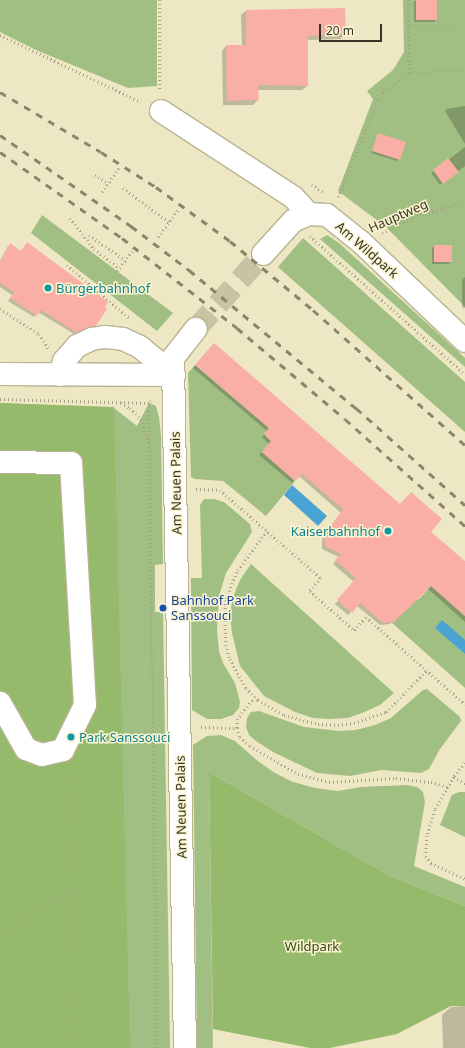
<!DOCTYPE html>
<html>
<head>
<meta charset="utf-8">
<style>
	body { margin:0 }
	#map { position:relative; width:465px; height:1048px; overflow:hidden; background:#eee7c3; font-family:"Noto Sans",sans-serif }
	div>[style] { position:absolute }
	.green>* { inset:0; background:#a2bf83 }
	.forest>* { inset:0; background:#96ba6c }
	.water>* { inset:0; background:#49a3d3 }
	.shadow>* { inset:0; background:#0003 }
	.building>* { inset:0; background:#f9afa5 }
	.minor-tunnel>* { height:22px; margin-top:-11px; transform-origin:0; background:repeating-linear-gradient(90deg,#c9c3a4 0 22px,transparent 0 33px) }
	.path>* { height:2.5px; margin-top:-1.25px; transform-origin:0; background:repeating-linear-gradient(90deg,#a7a186 0 1px,transparent 0 4px) }
	.roads { filter:drop-shadow(1px 0 #b9b390) drop-shadow(-1px 0 #b9b390) drop-shadow(0 1px #b9b390) drop-shadow(0 -1px #b9b390) }
	.minor>* { height:22px; margin:-11px; padding:0 11px; transform-origin:11px; border-radius:11px; background:#fff }
	.rail>* { height:3px; margin-top:-1.5px; transform-origin:0; background:repeating-linear-gradient(90deg,#8a866e 0 7px,transparent 0 14px) }
	.dots>* { width:11px; height:11px; translate:-50% -50%; box-sizing:border-box; border:2px solid #fbf4d0; border-radius:50% }
	span { translate:-50% -50%; white-space:nowrap; text-align:center; line-height:1.15; -webkit-text-stroke:3px #fbf4d0; paint-order:stroke }
	.street-label { font-size:13px; color:#363426 }
	.culture-label { font-size:13px; color:#0d838f }
	.left { translate:0 -50%; text-align:left }
	.right { translate:-100% -50%; text-align:right }
	.transit-label { font-size:13px; color:#164399 }
	.park-label { font-size:13px; color:#324911 }
	.scale { position:absolute; left:319px; top:24px; width:63px; height:18px; box-sizing:border-box; border:2px solid #363426; border-top:0; padding-left:5px; font-size:12px; line-height:14px; white-space:nowrap; color:#363426; -webkit-text-stroke:3px #fbf4d0; paint-order:stroke }
</style>
</head>
<body>
<div id="map">
	<div class="green">
		<div style="clip-path:polygon(0 0,157px 0,157px 86px,128px 88px,36px 50px,0 32px)"></div>
		<div style="clip-path:polygon(403px 0,465px 0,465px 307px,386px 227px,338px 191px,373px 99px,367px 91px,393px 70px,404px 52px)"></div>
		<div style="clip-path:polygon(42px 215px,117px 271px,173px 313px,157px 331px,31px 233px)"></div>
		<div style="clip-path:polygon(327px 235px,339px 243px,465px 358px,465px 367px,320px 239px)"></div>
		<div style="clip-path:polygon(303px 238px,465px 382px,465px 432px,278px 267px)"></div>
		<div style="clip-path:polygon(195px 365px,269px 428px,264px 434px,271px 441px,262px 452px,295px 481px,266px 516px,223px 481px,195px 479px,191px 477px,188px 373px)"></div>
		<div style="clip-path:polygon(0 403px,114px 408px,137px 426px,149px 403px,156px 406px,159px 417px,161px 436px,163px 564px,155px 565px,155px 612px,163px 612px,170px 1048px,0 1048px)"></div>
		<div style="clip-path:polygon(204px 499px,214px 499px,224px 502px,250px 524px,252px 532px,226px 573px,219px 596px,217px 631px,219px 651px,223px 663px,235px 683px,240px 702px,239px 708px,233px 715px,221px 719px,207px 719px,192px 710px,191px 578px,202px 578px,200px 505px)"></div>
		<div style="clip-path:polygon(251px 564px,394px 693px,380px 705px,362px 713px,348px 718px,329px 719px,313px 718px,295px 712px,264px 696px,240px 666px,232px 633px,230px 614px,233px 597px,240px 580px)"></div>
		<div style="clip-path:polygon(431px 586px,465px 616px,465px 688px,391px 622px,415px 600px,419px 599px)"></div>
		<div style="clip-path:polygon(427px 689px,460px 717px,461px 721px,440px 749px,429px 769px,421px 773px,381px 770px,350px 776px,317px 773px,273px 752px,256px 741px,249px 735px,246px 727px,247px 718px,251px 712px,259px 711px,304px 727px,339px 731px,356px 730px,375px 725px,391px 718px,423px 690px)"></div>
		<div style="clip-path:polygon(221px 735px,235px 741px,259px 762px,275px 773px,293px 782px,315px 788px,338px 791px,361px 787px,407px 785px,417px 787px,423px 792px,425px 802px,414px 866px,465px 887px,465px 906px,388px 875px,209px 772px,213px 1048px,197px 1048px,193px 745px,207px 736px)"></div>
		<div style="clip-path:polygon(459px 792px,465px 792px,465px 837px,440px 825px,452px 795px)"></div>
	</div>
	<div class="forest">
		<div style="clip-path:polygon(0 403px,114px 407px,130px 1048px,0 1048px)"></div>
		<div style="clip-path:polygon(209px 772px,388px 875px,465px 906px,465px 1006px,451px 1006px,397px 1034px,330px 1048px,310px 1048px,213px 1029px)"></div>
	</div>
	<div class="water">
		<div style="clip-path:polygon(292px 485px,327px 516px,318px 526px,284px 495px)"></div>
		<div style="clip-path:polygon(442px 620px,465px 640px,465px 654px,435px 628px)"></div>
	</div>
	<div class="shadow">
		<div style="clip-path:polygon(416px 0,436px 0,436px 20px,434px 22px,414px 22px,414px 2px)"></div>
		<div style="clip-path:polygon(246px 11px,345px 34px,340px 39px,307px 40px,307px 86px,302px 90px,258px 90px,258px 100px,253px 105px,223px 105px,222px 51px,226px 46px,242px 46px,241px 15px)"></div>
		<div style="clip-path:polygon(465px 106px,465px 144px,445px 111px,447px 109px)"></div>
		<div style="clip-path:polygon(379px 134px,399px 159px,397px 161px,371px 153px)"></div>
		<div style="clip-path:polygon(465px 147px,465px 166px,440px 185px,431px 173px)"></div>
		<div style="clip-path:polygon(27px 243px,95px 325px,93px 328px,74px 334px,38px 312px,34px 317px,8px 301px,12px 295px,0 287px,0 261px,8px 246px,21px 252px)"></div>
		<div style="clip-path:polygon(434px 246px,451px 262px,448px 264px,432px 264px,432px 248px)"></div>
		<div style="clip-path:polygon(465px 277px,465px 308px,462px 308px,462px 280px)"></div>
		<div style="clip-path:polygon(211px 347px,465px 562px,465px 622px,427px 588px,390px 624px,380px 625px,357px 606px,348px 615px,335px 604px,354px 582px,333px 564px,339px 557px,322px 549px,322px 539px,341px 513px,299px 476px,292px 483px,259px 455px,269px 444px,262px 437px,267px 431px,193px 368px)"></div>
		<div style="clip-path:polygon(465px 1006px,465px 1048px,443px 1048px,442px 1015px,451px 1007px)"></div>
	</div>
	<div class="building">
		<div style="clip-path:polygon(416px 0,437px 0,437px 20px,416px 20px)"></div>
		<div style="clip-path:polygon(345px 8px,346px 34px,308px 36px,308px 86px,258px 85px,259px 100px,227px 101px,226px 45px,246px 45px,246px 10px)"></div>
		<div style="clip-path:polygon(378px 133px,406px 142px,400px 160px,372px 151px)"></div>
		<div style="clip-path:polygon(448px 158px,459px 172px,443px 184px,433px 170px)"></div>
		<div style="clip-path:polygon(27px 242px,108px 302px,105px 307px,107px 309px,96px 326px,76px 332px,41px 310px,37px 316px,10px 298px,14px 292px,0 283px,0 262px,10px 243px,21px 251px)"></div>
		<div style="clip-path:polygon(434px 245px,452px 245px,452px 262px,434px 262px)"></div>
		<div style="clip-path:polygon(214px 343px,400px 504px,411px 492px,442px 519px,431px 532px,465px 561px,465px 616px,431px 586px,394px 622px,383px 623px,360px 603px,352px 613px,337px 600px,356px 578px,335px 560px,341px 554px,325px 546px,324px 535px,343px 509px,302px 474px,295px 481px,262px 452px,271px 441px,264px 434px,269px 428px,195px 365px)"></div>
	</div>
	<div class="minor-tunnel">
		<div style="left:196px;top:329px;width:101px;rotate:-48.2deg"></div>
	</div>
	<div class="path">
		<div style="left:160px;top:0;width:89px;rotate:90deg"></div>
		<div style="left:409px;top:27px;width:51px"></div>
		<div style="left:0;top:35px;width:156px;rotate:25.4deg"></div>
		<div style="left:409px;top:73px;width:56px;rotate:-4.1deg"></div>
		<div style="left:95px;top:175px;width:15px;rotate:32deg"></div>
		<div style="left:312px;top:184px;width:15px;rotate:37deg"></div>
		<div style="left:123px;top:188px;width:57px;rotate:36.5deg"></div>
		<div style="left:102px;top:192px;width:29px;rotate:-55deg"></div>
		<div style="left:338px;top:197px;width:105px;rotate:-67.6deg"></div>
		<div style="left:378px;top:100px;width:9px;rotate:-54deg"></div>
		<div style="left:383px;top:93px;width:33px;rotate:-38deg"></div>
		<div style="left:409px;top:73px;width:73px;rotate:-90.8deg"></div>
		<div style="left:70px;top:218px;width:39px;rotate:52deg"></div>
		<div style="left:94px;top:249px;width:31px;rotate:37deg"></div>
		<div style="left:382px;top:233px;width:35px;rotate:-27deg"></div>
		<div style="left:413px;top:217px;width:54px;rotate:-17.1deg"></div>
		<div style="left:89px;top:235px;width:44px;rotate:34.8deg"></div>
		<div style="left:310px;top:236px;width:208px;rotate:41.7deg"></div>
		<div style="left:158px;top:237px;width:34px;rotate:-54deg"></div>
		<div style="left:67px;top:265px;width:82px;rotate:40.5deg"></div>
		<div style="left:117px;top:271px;width:25px;rotate:-53deg"></div>
		<div style="left:0;top:309px;width:46px;rotate:32.7deg"></div>
		<div style="left:39px;top:334px;width:17px;rotate:57deg"></div>
		<div style="left:0;top:399px;width:149px;rotate:1.5deg"></div>
		<div style="left:151px;top:401px;width:3px;rotate:135deg"></div>
		<div style="left:149px;top:403px;width:645px;rotate:89.29deg"></div>
		<div style="left:121px;top:403px;width:10px;rotate:29deg"></div>
		<div style="left:130px;top:408px;width:16px;rotate:45deg"></div>
		<div style="left:141px;top:419px;width:25px;rotate:72deg"></div>
		<div style="left:196px;top:489px;width:24px;rotate:2deg"></div>
		<div style="left:220px;top:490px;width:134px;rotate:41.1deg"></div>
		<div style="left:321px;top:578px;width:17px;rotate:130deg"></div>
		<div style="left:310px;top:591px;width:59px;rotate:41.6deg"></div>
		<div style="left:354px;top:630px;width:18px;rotate:-47deg"></div>
		<div style="left:366px;top:617px;width:132px;rotate:41.3deg"></div>
		<div style="left:267px;top:531px;width:51px;rotate:126.2deg"></div>
		<div style="left:237px;top:572px;width:30px;rotate:111deg"></div>
		<div style="left:226px;top:600px;width:13px;rotate:94deg"></div>
		<div style="left:225px;top:613px;width:32px;rotate:88deg"></div>
		<div style="left:226px;top:645px;width:15px;rotate:74deg"></div>
		<div style="left:230px;top:659px;width:33px;rotate:61deg"></div>
		<div style="left:246px;top:688px;width:17px;rotate:45deg"></div>
		<div style="left:258px;top:700px;width:30px;rotate:30deg"></div>
		<div style="left:284px;top:715px;width:35px;rotate:15deg"></div>
		<div style="left:318px;top:724px;width:20px;rotate:3deg"></div>
		<div style="left:338px;top:725px;width:16px;rotate:-7deg"></div>
		<div style="left:354px;top:723px;width:34px;rotate:-19deg"></div>
		<div style="left:386px;top:712px;width:59px;rotate:-45.7deg"></div>
		<div style="left:255px;top:697px;width:28px;rotate:128deg"></div>
		<div style="left:238px;top:719px;width:9px;rotate:96deg"></div>
		<div style="left:237px;top:728px;width:9px;rotate:72deg"></div>
		<div style="left:240px;top:737px;width:13px;rotate:42deg"></div>
		<div style="left:250px;top:746px;width:56px;rotate:30.3deg"></div>
		<div style="left:298px;top:774px;width:32px;rotate:14deg"></div>
		<div style="left:329px;top:782px;width:67px;rotate:-3.4deg"></div>
		<div style="left:396px;top:778px;width:35px;rotate:7deg"></div>
		<div style="left:431px;top:782px;width:18px;rotate:16deg"></div>
		<div style="left:201px;top:727px;width:36px;rotate:2deg"></div>
		<div style="left:465px;top:763px;width:18px;rotate:128deg"></div>
		<div style="left:454px;top:777px;width:13px;rotate:32deg"></div>
		<div style="left:67px;top:771px;width:18px;rotate:77deg"></div>
		<div style="left:71px;top:789px;width:101px;rotate:87.7deg"></div>
		<div style="left:454px;top:777px;width:38px;rotate:120deg"></div>
		<div style="left:435px;top:810px;width:27px;rotate:107deg"></div>
		<div style="left:427px;top:836px;width:20px;rotate:93deg"></div>
		<div style="left:426px;top:856px;width:9px;rotate:54deg"></div>
		<div style="left:431px;top:863px;width:38px;rotate:25deg"></div>
		<div style="left:0;top:937px;width:43px;rotate:-38.5deg"></div>
		<div style="left:34px;top:910px;width:46px;rotate:-26deg"></div>
		<div style="left:75px;top:890px;width:94px;rotate:88.8deg"></div>
		<div style="left:77px;top:984px;width:65px;rotate:101.5deg"></div>
	</div>
	<div class="roads">
		<div class="minor">
			<div style="left:161px;top:111px;width:158px;rotate:33.1deg"></div>
			<div style="left:293px;top:197px;width:23px;rotate:47deg"></div>
			<div style="left:263px;top:254px;width:45px;rotate:-47.7deg"></div>
			<div style="left:293px;top:221px;width:17px;rotate:-24deg"></div>
			<div style="left:309px;top:214px;width:18px;rotate:3deg"></div>
			<div style="left:327px;top:215px;width:45px;rotate:38.7deg"></div>
			<div style="left:362px;top:243px;width:142px;rotate:43.6deg"></div>
			<div style="left:0;top:374px;width:174px;rotate:0.3deg"></div>
			<div style="left:60px;top:375px;width:15px;rotate:-74deg"></div>
			<div style="left:64px;top:361px;width:20px;rotate:-49deg"></div>
			<div style="left:77px;top:346px;width:17px;rotate:-25deg"></div>
			<div style="left:92px;top:339px;width:13px;rotate:-9deg"></div>
			<div style="left:105px;top:337px;width:18px;rotate:6deg"></div>
			<div style="left:123px;top:339px;width:19px;rotate:25deg"></div>
			<div style="left:140px;top:347px;width:44px;rotate:39.5deg"></div>
			<div style="left:0;top:462px;width:71px;rotate:0.8deg"></div>
			<div style="left:71px;top:463px;width:242px;rotate:86.7deg"></div>
			<div style="left:85px;top:705px;width:50px;rotate:116.1deg"></div>
			<div style="left:63px;top:750px;width:22px;rotate:167deg"></div>
			<div style="left:42px;top:755px;width:17px;rotate:-159deg"></div>
			<div style="left:26px;top:749px;width:53px;rotate:-119.5deg"></div>
			<div style="left:185px;top:1048px;width:690px;rotate:-91deg"></div>
			<div style="left:173px;top:358px;width:37px;rotate:-52deg"></div>
		</div>
	</div>
	<div class="rail">
		<div style="left:0;top:92px;width:117px;rotate:30.7deg"></div>
		<div style="left:101px;top:152px;width:65px;rotate:32.5deg"></div>
		<div style="left:156px;top:187px;width:92px;rotate:36.1deg"></div>
		<div style="left:230px;top:241px;width:108px;rotate:39.7deg"></div>
		<div style="left:313px;top:310px;width:203px;rotate:41.6deg"></div>
		<div style="left:0;top:135px;width:160px;rotate:34.8deg"></div>
		<div style="left:131px;top:226px;width:73px;rotate:37.2deg"></div>
		<div style="left:189px;top:270px;width:217px;rotate:39.6deg"></div>
		<div style="left:356px;top:408px;width:146px;rotate:41.7deg"></div>
		<div style="left:0;top:152px;width:149px;rotate:35.2deg"></div>
		<div style="left:122px;top:238px;width:146px;rotate:38deg"></div>
		<div style="left:237px;top:328px;width:141px;rotate:40.1deg"></div>
		<div style="left:345px;top:419px;width:161px;rotate:41.7deg"></div>
	</div>
	<div class="dots">
		<div style="left:48px;top:288px;background:#0f9aa8"></div>
		<div style="left:388px;top:531px;background:#0f9aa8"></div>
		<div style="left:163px;top:608px;background:#1a4fb4"></div>
		<div style="left:71px;top:737px;background:#0f9aa8"></div>
	</div>
	<div class="street-label">
		<span style="left:398px;top:216px;rotate:-24deg">Hauptweg</span>
		<span style="left:367px;top:250px;rotate:41deg">Am Wildpark</span>
		<span style="left:176px;top:483px;rotate:-91deg">Am Neuen Palais</span>
		<span style="left:181px;top:807px;rotate:-91deg">Am Neuen Palais</span>
	</div>
	<div class="culture-label">
		<span class="left" style="left:56px;top:288px">Bürgerbahnhof</span>
		<span class="right" style="left:380px;top:531px">Kaiserbahnhof</span>
		<span class="left" style="left:79px;top:737px">Park Sanssouci</span>
	</div>
	<div class="transit-label">
		<span class="left" style="left:171px;top:608px">Bahnhof Park<br>Sanssouci</span>
	</div>
	<div class="park-label">
		<span style="left:312px;top:946px">Wildpark</span>
	</div>
	<div class="scale">20 m</div>
</div>
</body>
</html>
